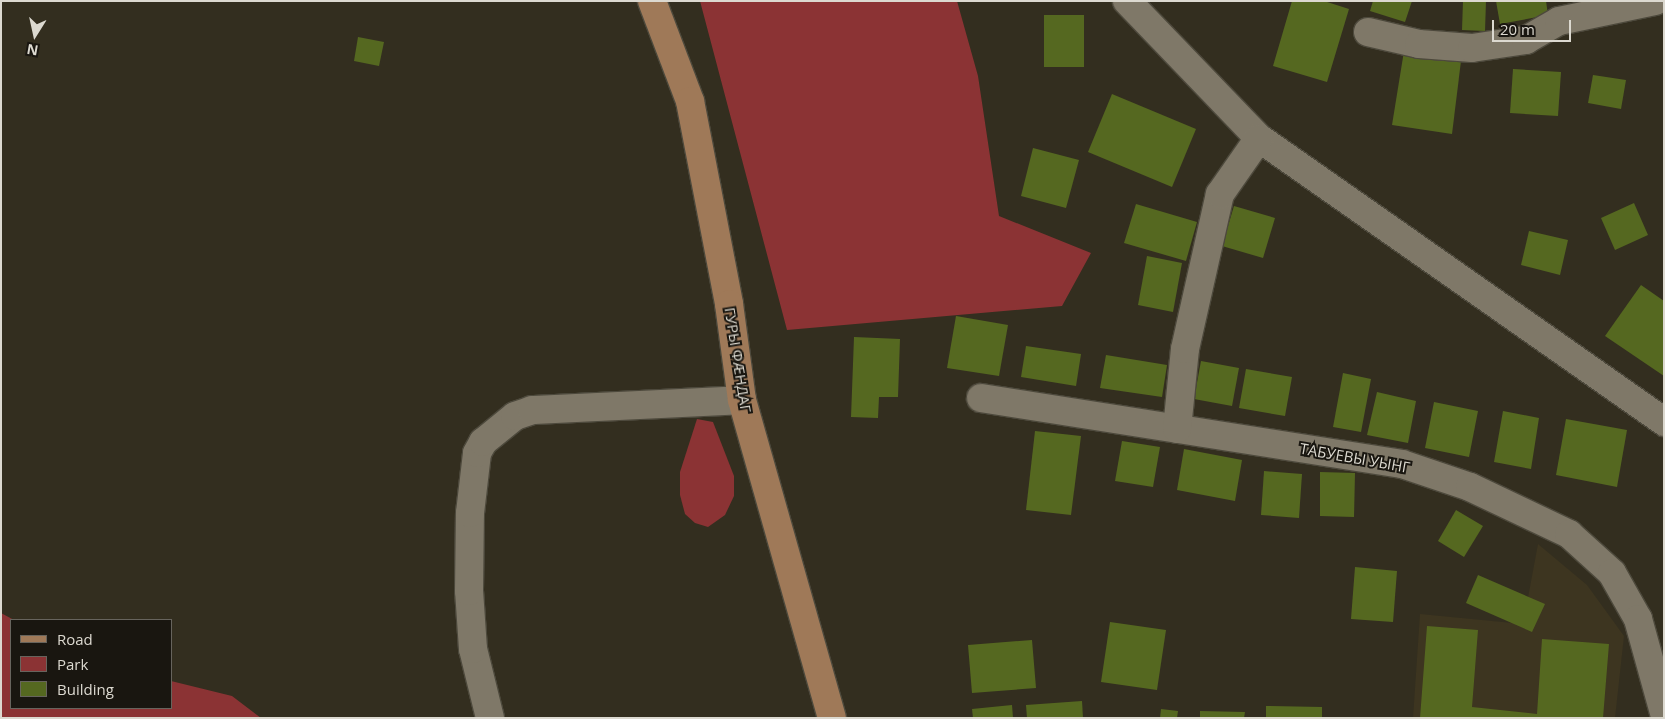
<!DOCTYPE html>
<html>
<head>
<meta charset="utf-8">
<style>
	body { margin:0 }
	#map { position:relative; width:1665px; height:719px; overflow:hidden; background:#332e1f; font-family:"Open Sans",sans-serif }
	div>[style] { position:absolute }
	.built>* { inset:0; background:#3d3520 }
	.green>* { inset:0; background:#8b3334 }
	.building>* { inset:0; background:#556820 }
	.roads { filter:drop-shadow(1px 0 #4d493c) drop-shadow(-1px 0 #4d493c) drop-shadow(0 1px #4d493c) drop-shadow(0 -1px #4d493c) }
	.minor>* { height:28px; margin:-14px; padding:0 14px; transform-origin:14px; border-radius:14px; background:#7f7868 }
	.major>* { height:28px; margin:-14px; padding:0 14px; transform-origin:14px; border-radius:14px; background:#9f7958 }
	span { translate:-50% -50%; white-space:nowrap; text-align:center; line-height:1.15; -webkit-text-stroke:4px #191610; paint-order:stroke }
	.street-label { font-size:15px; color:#dcd9d0 }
	.frame { position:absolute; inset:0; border:2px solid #dcd9d0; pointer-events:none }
	.legend { position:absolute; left:10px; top:619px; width:162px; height:90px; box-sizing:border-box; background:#191610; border:1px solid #67645d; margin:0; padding:6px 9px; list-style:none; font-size:15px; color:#dcd9d0 }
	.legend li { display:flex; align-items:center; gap:10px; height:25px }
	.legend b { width:25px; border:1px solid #67645d }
	.north { position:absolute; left:10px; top:10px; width:50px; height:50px; -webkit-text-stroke:4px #191610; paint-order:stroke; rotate:190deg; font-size:14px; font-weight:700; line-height:20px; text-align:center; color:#dcd9d0 }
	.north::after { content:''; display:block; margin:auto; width:18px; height:22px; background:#dcd9d0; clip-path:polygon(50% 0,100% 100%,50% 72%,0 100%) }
	.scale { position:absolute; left:1492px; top:20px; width:79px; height:22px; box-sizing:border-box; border:2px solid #dcd9d0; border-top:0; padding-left:6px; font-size:15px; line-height:18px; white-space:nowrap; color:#dcd9d0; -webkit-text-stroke:4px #191610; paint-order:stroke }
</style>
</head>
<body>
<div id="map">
	<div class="built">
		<div style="clip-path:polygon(1538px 544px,1587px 585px,1624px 636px,1615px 718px,1413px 718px,1420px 614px,1523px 624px)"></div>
	</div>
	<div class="green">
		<div style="clip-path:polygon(700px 1px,957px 1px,978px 76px,999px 216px,1091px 253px,1062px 306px,787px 330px)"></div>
		<div style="clip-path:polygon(697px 419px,713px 422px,734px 476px,734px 496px,725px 515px,708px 527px,695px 523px,685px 514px,680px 495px,680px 472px)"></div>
		<div style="clip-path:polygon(1px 613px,14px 620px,11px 708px,171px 708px,171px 681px,232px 696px,261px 718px,1px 718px)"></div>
	</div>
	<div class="building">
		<div style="clip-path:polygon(1292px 1px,1324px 1px,1349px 9px,1327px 82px,1273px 66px)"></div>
		<div style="clip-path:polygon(1373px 1px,1412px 1px,1405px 22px,1370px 11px)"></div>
		<div style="clip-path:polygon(1463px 1px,1486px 1px,1485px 31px,1462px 30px)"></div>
		<div style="clip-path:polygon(1496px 1px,1546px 1px,1548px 15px,1500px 24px)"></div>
		<div style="clip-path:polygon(1044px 15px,1084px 15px,1084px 67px,1044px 67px)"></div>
		<div style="clip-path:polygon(358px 37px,384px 42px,379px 66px,354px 61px)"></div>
		<div style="clip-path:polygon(1404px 51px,1461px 61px,1452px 134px,1392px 125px)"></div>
		<div style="clip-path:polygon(1513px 69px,1561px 72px,1558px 116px,1510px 113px)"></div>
		<div style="clip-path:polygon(1593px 75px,1626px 80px,1621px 109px,1588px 103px)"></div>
		<div style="clip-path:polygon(1112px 94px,1196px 129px,1172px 187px,1088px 152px)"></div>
		<div style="clip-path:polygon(1033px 148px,1079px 160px,1066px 208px,1021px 196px)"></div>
		<div style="clip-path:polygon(1634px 203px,1648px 235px,1615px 250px,1601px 218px)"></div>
		<div style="clip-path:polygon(1136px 204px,1197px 222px,1186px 261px,1124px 243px)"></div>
		<div style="clip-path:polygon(1234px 206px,1275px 218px,1263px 258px,1222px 246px)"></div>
		<div style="clip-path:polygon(1529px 231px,1568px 240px,1560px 275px,1521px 265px)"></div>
		<div style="clip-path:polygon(1147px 256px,1182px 263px,1173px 312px,1138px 305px)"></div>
		<div style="clip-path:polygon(1641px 285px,1664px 301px,1664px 376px,1605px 336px)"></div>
		<div style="clip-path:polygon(956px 316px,1008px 325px,999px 376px,947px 368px)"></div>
		<div style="clip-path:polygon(854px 337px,900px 339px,898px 397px,879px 397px,878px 418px,851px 417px)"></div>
		<div style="clip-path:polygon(1026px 346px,1081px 354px,1076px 386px,1021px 377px)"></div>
		<div style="clip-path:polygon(1106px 355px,1167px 365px,1162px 397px,1100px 388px)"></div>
		<div style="clip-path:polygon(1201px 361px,1239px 368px,1232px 406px,1194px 399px)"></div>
		<div style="clip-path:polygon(1246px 369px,1292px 377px,1285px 416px,1239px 408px)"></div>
		<div style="clip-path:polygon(1343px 373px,1371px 379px,1361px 432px,1333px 427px)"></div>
		<div style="clip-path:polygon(1377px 392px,1416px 401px,1408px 443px,1367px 435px)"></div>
		<div style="clip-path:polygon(1434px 402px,1478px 411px,1469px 457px,1425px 448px)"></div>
		<div style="clip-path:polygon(1503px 411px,1539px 418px,1531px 469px,1494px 462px)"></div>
		<div style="clip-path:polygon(1566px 419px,1627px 430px,1617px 487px,1556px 475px)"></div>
		<div style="clip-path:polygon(1035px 431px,1081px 436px,1071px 515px,1026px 510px)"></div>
		<div style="clip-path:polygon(1122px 441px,1160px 447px,1153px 487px,1115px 481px)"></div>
		<div style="clip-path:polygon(1184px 449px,1242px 460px,1235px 501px,1177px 490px)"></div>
		<div style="clip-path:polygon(1264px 471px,1302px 474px,1299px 518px,1261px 515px)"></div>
		<div style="clip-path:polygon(1320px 472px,1355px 473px,1354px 517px,1320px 516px)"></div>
		<div style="clip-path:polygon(1456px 510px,1483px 526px,1464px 557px,1438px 541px)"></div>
		<div style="clip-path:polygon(1355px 567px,1397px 571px,1393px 622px,1351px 619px)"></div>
		<div style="clip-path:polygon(1478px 575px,1545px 604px,1532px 632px,1466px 603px)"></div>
		<div style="clip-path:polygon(1110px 622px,1166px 630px,1157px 690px,1101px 682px)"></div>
		<div style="clip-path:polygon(1427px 626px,1478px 630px,1472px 707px,1537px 714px,1542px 639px,1609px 644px,1603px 718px,1420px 718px)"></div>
		<div style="clip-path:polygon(1032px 640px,1036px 688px,972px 693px,968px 645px)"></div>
		<div style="clip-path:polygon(1082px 701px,1083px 718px,1027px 718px,1026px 705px)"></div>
		<div style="clip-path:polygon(1012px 705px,1013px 718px,973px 718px,972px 709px)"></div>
		<div style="clip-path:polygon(1266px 706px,1322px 707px,1322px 718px,1266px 718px)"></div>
		<div style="clip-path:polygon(1161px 709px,1178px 711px,1177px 718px,1160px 718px)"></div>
		<div style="clip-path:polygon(1200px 711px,1245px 712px,1244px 718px,1200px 718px)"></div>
	</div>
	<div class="roads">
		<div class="minor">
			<div style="left:1127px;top:1px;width:190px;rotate:46.1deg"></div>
			<div style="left:1259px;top:138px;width:495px;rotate:35deg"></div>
			<div style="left:1368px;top:32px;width:52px;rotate:13.2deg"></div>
			<div style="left:1419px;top:44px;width:53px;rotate:4.3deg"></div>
			<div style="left:1472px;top:48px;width:55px;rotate:-8.4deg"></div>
			<div style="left:1526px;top:40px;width:38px;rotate:-30deg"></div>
			<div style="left:1559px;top:21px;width:98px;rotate:-11.8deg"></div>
			<div style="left:981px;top:398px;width:426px;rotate:8.9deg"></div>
			<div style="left:1402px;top:464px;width:72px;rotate:18.7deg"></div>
			<div style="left:1470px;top:487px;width:110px;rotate:25.4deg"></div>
			<div style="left:1569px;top:534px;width:58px;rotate:42.2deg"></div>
			<div style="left:1612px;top:573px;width:53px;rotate:60.5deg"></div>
			<div style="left:1638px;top:619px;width:98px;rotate:74.5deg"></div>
			<div style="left:1177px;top:429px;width:80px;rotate:-84.3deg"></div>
			<div style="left:1185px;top:349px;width:159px;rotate:-77.3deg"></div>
			<div style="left:1220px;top:194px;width:68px;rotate:-55.1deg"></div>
			<div style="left:490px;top:718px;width:71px;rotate:-103.8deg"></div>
			<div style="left:473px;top:649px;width:58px;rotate:-93.9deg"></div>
			<div style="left:469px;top:591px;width:78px;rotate:-89.3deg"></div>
			<div style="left:470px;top:513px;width:60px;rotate:-83.3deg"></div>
			<div style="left:477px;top:453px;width:13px;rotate:-61deg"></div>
			<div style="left:483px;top:442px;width:41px;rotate:-39.1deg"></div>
			<div style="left:515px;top:416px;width:18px;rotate:-19deg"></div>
			<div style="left:532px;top:410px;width:210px;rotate:-2.7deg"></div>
		</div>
		<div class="major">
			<div style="left:652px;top:1px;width:107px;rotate:69.2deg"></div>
			<div style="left:690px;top:101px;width:207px;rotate:79.1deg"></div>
			<div style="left:729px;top:304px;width:97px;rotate:82.3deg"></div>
			<div style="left:742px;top:400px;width:330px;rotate:74.2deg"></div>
		</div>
	</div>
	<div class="street-label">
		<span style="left:738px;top:360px;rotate:81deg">ГУРЫ ФӔНДАГ</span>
		<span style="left:1355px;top:458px;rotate:10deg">ТАБУЕВЫ УЫНГ</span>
	</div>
	<div class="frame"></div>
	<ul class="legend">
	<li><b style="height:6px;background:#9f7958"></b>Road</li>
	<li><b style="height:14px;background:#8b3334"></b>Park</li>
	<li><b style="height:14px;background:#556820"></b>Building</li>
	</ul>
	<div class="north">N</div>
	<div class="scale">20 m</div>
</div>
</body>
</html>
